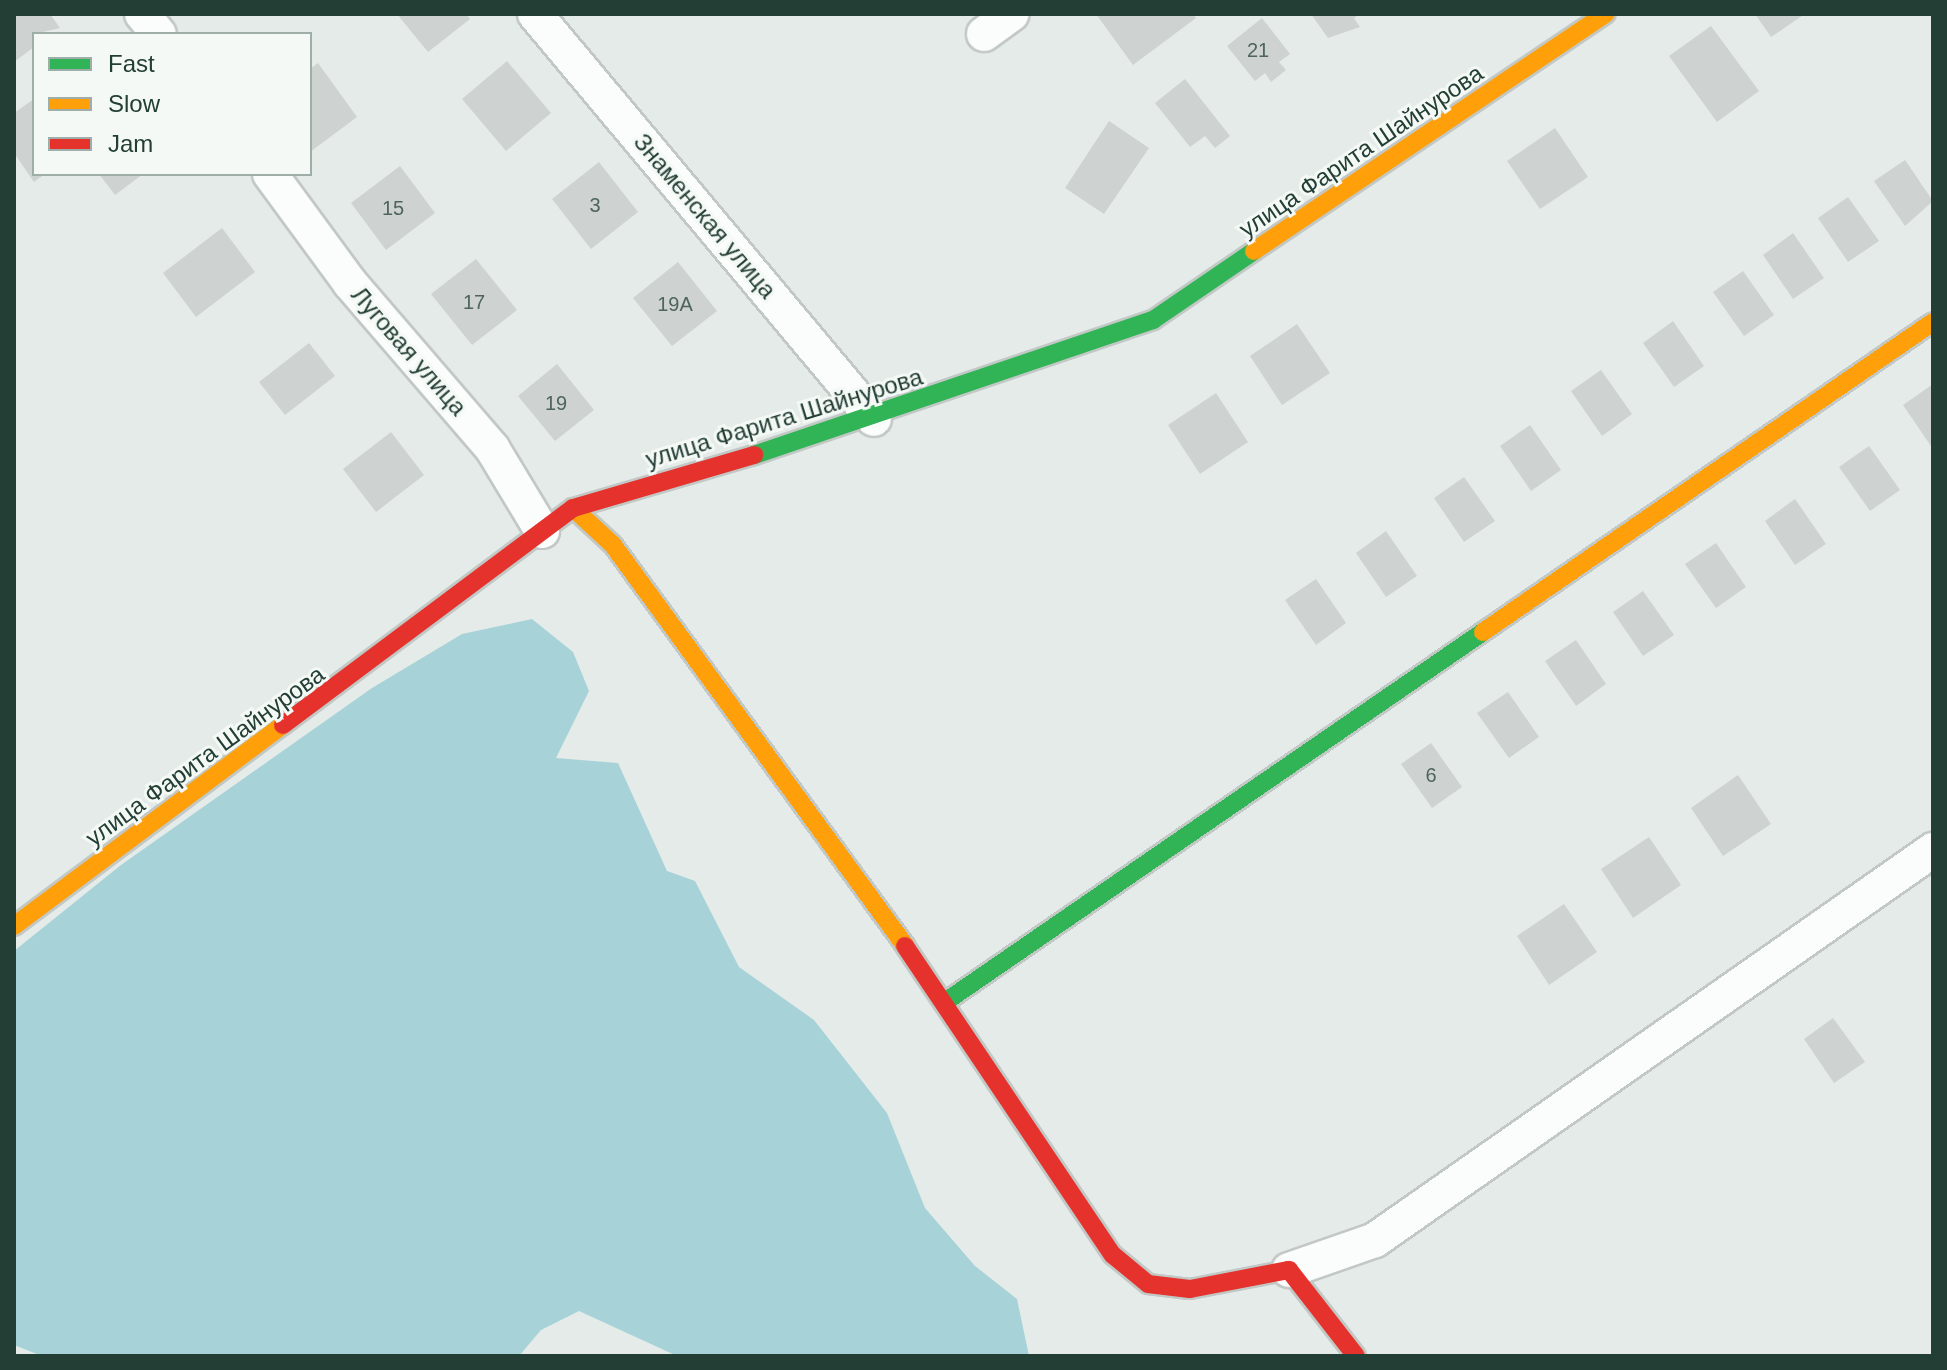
<!DOCTYPE html>
<html>
<head>
<meta charset="utf-8">
<style>
	body { margin:0 }
	#map { position:relative; width:1947px; height:1370px; overflow:hidden; background:#e5ebe8; font-family:Helvetica,sans-serif }
	div>[style] { position:absolute }
	.water>* { inset:0; background:#a7d3d8 }
	.building>* { inset:0; background:#ced3d1 }
	.roads { filter:drop-shadow(2px 0 #c2c8c5) drop-shadow(-2px 0 #c2c8c5) drop-shadow(0 2px #c2c8c5) drop-shadow(0 -2px #c2c8c5) }
	.street>* { height:34px; margin:-17px; padding:0 17px; transform-origin:17px; border-radius:17px; background:#fbfcfc }
	.fast>* { height:18px; margin:-9px; padding:0 9px; transform-origin:9px; border-radius:9px; background:#30b455 }
	.slow>* { height:18px; margin:-9px; padding:0 9px; transform-origin:9px; border-radius:9px; background:#ff9f0a }
	.jam>* { height:18px; margin:-9px; padding:0 9px; transform-origin:9px; border-radius:9px; background:#e5322d }
	span { translate:-50% -50%; white-space:nowrap; text-align:center; line-height:1.15; -webkit-text-stroke:6px #f4f9f6; paint-order:stroke }
	.number-label { font-size:20px; color:#4e645d }
	.number-label span { -webkit-text-stroke-width:0 }
	.street-label { font-size:24px; color:#233e35 }
	.frame { position:absolute; inset:0; border:16px solid #233e35; pointer-events:none }
	.legend { position:absolute; left:32px; top:32px; width:280px; height:144px; box-sizing:border-box; background:#f4f9f6; border:2px solid #a0aea9; margin:0; padding:10px 14px; list-style:none; font-size:24px; color:#233e35 }
	.legend li { display:flex; align-items:center; gap:16px; height:40px }
	.legend b { width:40px; border:2px solid #a0aea9 }
</style>
</head>
<body>
<div id="map">
	<div class="water">
		<div style="clip-path:polygon(532px 619px,573px 652px,589px 691px,556px 758px,618px 763px,667px 871px,695px 881px,739px 967px,814px 1020px,887px 1113px,925px 1208px,975px 1266px,1017px 1299px,1029px 1356px,677px 1356px,579px 1311px,541px 1330px,519px 1356px,42px 1356px,14px 1345px,14px 951px,121px 865px,372px 688px,462px 634px)"></div>
	</div>
	<div class="building">
		<div style="clip-path:polygon(14px 14px,50px 14px,60px 28px,34px 34px,34px 47px,14px 62px)"></div>
		<div style="clip-path:polygon(397px 14px,466px 14px,470px 19px,428px 52px)"></div>
		<div style="clip-path:polygon(1096px 14px,1193px 14px,1196px 18px,1133px 65px)"></div>
		<div style="clip-path:polygon(1311px 14px,1360px 14px,1354px 18px,1360px 27px,1328px 38px)"></div>
		<div style="clip-path:polygon(1755px 14px,1800px 14px,1802px 16px,1771px 37px)"></div>
		<div style="clip-path:polygon(1262px 18px,1290px 54px,1279px 62px,1286px 70px,1271px 82px,1265px 73px,1255px 81px,1227px 46px)"></div>
		<div style="clip-path:polygon(1711px 26px,1759px 91px,1717px 122px,1669px 56px)"></div>
		<div style="clip-path:polygon(507px 61px,551px 113px,506px 151px,462px 99px)"></div>
		<div style="clip-path:polygon(318px 63px,357px 117px,310px 152px,310px 69px)"></div>
		<div style="clip-path:polygon(1185px 79px,1230px 136px,1215px 148px,1205px 136px,1190px 147px,1155px 103px)"></div>
		<div style="clip-path:polygon(34px 99px,34px 174px,45px 174px,34px 182px,14px 153px,14px 113px)"></div>
		<div style="clip-path:polygon(1109px 121px,1149px 148px,1104px 214px,1065px 188px)"></div>
		<div style="clip-path:polygon(1555px 128px,1588px 177px,1540px 209px,1507px 161px)"></div>
		<div style="clip-path:polygon(1905px 160px,1933px 201px,1905px 226px,1874px 181px)"></div>
		<div style="clip-path:polygon(599px 162px,638px 212px,591px 249px,552px 199px)"></div>
		<div style="clip-path:polygon(400px 166px,435px 213px,386px 250px,351px 203px)"></div>
		<div style="clip-path:polygon(99px 174px,143px 174px,115px 195px)"></div>
		<div style="clip-path:polygon(1848px 197px,1879px 241px,1848px 262px,1818px 218px)"></div>
		<div style="clip-path:polygon(222px 228px,255px 272px,196px 317px,163px 273px)"></div>
		<div style="clip-path:polygon(1793px 233px,1824px 278px,1793px 299px,1763px 255px)"></div>
		<div style="clip-path:polygon(476px 259px,517px 310px,472px 345px,431px 294px)"></div>
		<div style="clip-path:polygon(678px 262px,717px 311px,672px 346px,633px 298px)"></div>
		<div style="clip-path:polygon(1743px 271px,1774px 315px,1744px 336px,1713px 292px)"></div>
		<div style="clip-path:polygon(1673px 321px,1704px 366px,1674px 387px,1643px 343px)"></div>
		<div style="clip-path:polygon(1297px 324px,1330px 373px,1282px 405px,1250px 356px)"></div>
		<div style="clip-path:polygon(309px 343px,335px 376px,285px 415px,259px 382px)"></div>
		<div style="clip-path:polygon(557px 364px,594px 410px,555px 441px,518px 396px)"></div>
		<div style="clip-path:polygon(1601px 370px,1632px 414px,1602px 436px,1571px 391px)"></div>
		<div style="clip-path:polygon(1933px 384px,1933px 449px,1903px 405px)"></div>
		<div style="clip-path:polygon(1216px 393px,1248px 442px,1200px 474px,1168px 425px)"></div>
		<div style="clip-path:polygon(1530px 425px,1561px 470px,1531px 491px,1500px 446px)"></div>
		<div style="clip-path:polygon(391px 432px,424px 475px,376px 512px,343px 469px)"></div>
		<div style="clip-path:polygon(1869px 446px,1900px 490px,1870px 511px,1839px 467px)"></div>
		<div style="clip-path:polygon(1464px 477px,1495px 521px,1464px 542px,1434px 498px)"></div>
		<div style="clip-path:polygon(1795px 499px,1826px 544px,1795px 565px,1765px 521px)"></div>
		<div style="clip-path:polygon(1386px 531px,1417px 576px,1386px 597px,1356px 553px)"></div>
		<div style="clip-path:polygon(1716px 543px,1746px 587px,1716px 608px,1685px 564px)"></div>
		<div style="clip-path:polygon(1316px 579px,1346px 623px,1316px 645px,1285px 600px)"></div>
		<div style="clip-path:polygon(1643px 591px,1674px 635px,1643px 656px,1613px 612px)"></div>
		<div style="clip-path:polygon(1576px 640px,1606px 684px,1576px 706px,1545px 661px)"></div>
		<div style="clip-path:polygon(1508px 692px,1539px 737px,1509px 758px,1477px 713px)"></div>
		<div style="clip-path:polygon(1431px 743px,1462px 787px,1432px 808px,1401px 764px)"></div>
		<div style="clip-path:polygon(1738px 775px,1771px 824px,1723px 856px,1691px 808px)"></div>
		<div style="clip-path:polygon(1649px 837px,1681px 885px,1633px 918px,1601px 869px)"></div>
		<div style="clip-path:polygon(1564px 904px,1597px 952px,1549px 985px,1517px 936px)"></div>
		<div style="clip-path:polygon(1833px 1018px,1865px 1062px,1834px 1083px,1804px 1039px)"></div>
	</div>
	<div class="roads">
		<div class="street">
			<div style="left:142px;top:14px;width:26px;rotate:50deg"></div>
			<div style="left:535px;top:14px;width:528px;rotate:50.07deg"></div>
			<div style="left:984px;top:34px;width:34px;rotate:-36deg"></div>
			<div style="left:270px;top:174px;width:135px;rotate:53.7deg"></div>
			<div style="left:350px;top:283px;width:218px;rotate:49.3deg"></div>
			<div style="left:492px;top:448px;width:97px;rotate:58.9deg"></div>
			<div style="left:1289px;top:1270px;width:91px;rotate:-19.2deg"></div>
			<div style="left:1375px;top:1240px;width:681px;rotate:-34.95deg"></div>
		</div>
		<div class="fast">
			<div style="left:754px;top:455px;width:421px;rotate:-18.7deg"></div>
			<div style="left:1153px;top:320px;width:122px;rotate:-34.3deg"></div>
			<div style="left:945px;top:1002px;width:653px;rotate:-34.52deg"></div>
		</div>
		<div class="slow">
			<div style="left:1254px;top:251px;width:424px;rotate:-34deg"></div>
			<div style="left:573px;top:508px;width:54px;rotate:42.8deg"></div>
			<div style="left:613px;top:545px;width:496px;rotate:53.9deg"></div>
			<div style="left:1483px;top:632px;width:546px;rotate:-34.56deg"></div>
			<div style="left:14px;top:926px;width:336px;rotate:-36.8deg"></div>
		</div>
		<div class="jam">
			<div style="left:283px;top:725px;width:362px;rotate:-36.8deg"></div>
			<div style="left:573px;top:508px;width:189px;rotate:-16.3deg"></div>
			<div style="left:905px;top:946px;width:372px;rotate:56.1deg"></div>
			<div style="left:1113px;top:1255px;width:45px;rotate:39.6deg"></div>
			<div style="left:1148px;top:1284px;width:42px;rotate:6.8deg"></div>
			<div style="left:1190px;top:1289px;width:101px;rotate:-10.9deg"></div>
			<div style="left:1289px;top:1270px;width:109px;rotate:52.1deg"></div>
		</div>
	</div>
	<div class="number-label">
		<span style="left:1258px;top:50px">21</span>
		<span style="left:595px;top:205px">3</span>
		<span style="left:393px;top:208px">15</span>
		<span style="left:474px;top:302px">17</span>
		<span style="left:675px;top:304px">19А</span>
		<span style="left:556px;top:403px">19</span>
		<span style="left:1431px;top:775px">6</span>
	</div>
	<div class="street-label">
		<span style="left:1361px;top:151px;rotate:-34deg">улица Фарита Шайнурова</span>
		<span style="left:705px;top:216px;rotate:50deg">Знаменская улица</span>
		<span style="left:409px;top:351px;rotate:49deg">Луговая улица</span>
		<span style="left:784px;top:418px;rotate:-17deg">улица Фарита Шайнурова</span>
		<span style="left:205px;top:756px;rotate:-36deg">улица Фарита Шайнурова</span>
	</div>
	<div class="frame"></div>
	<ul class="legend">
	<li><b style="height:10px;background:#30b455"></b>Fast</li>
	<li><b style="height:10px;background:#ff9f0a"></b>Slow</li>
	<li><b style="height:10px;background:#e5322d"></b>Jam</li>
	</ul>
</div>
</body>
</html>
